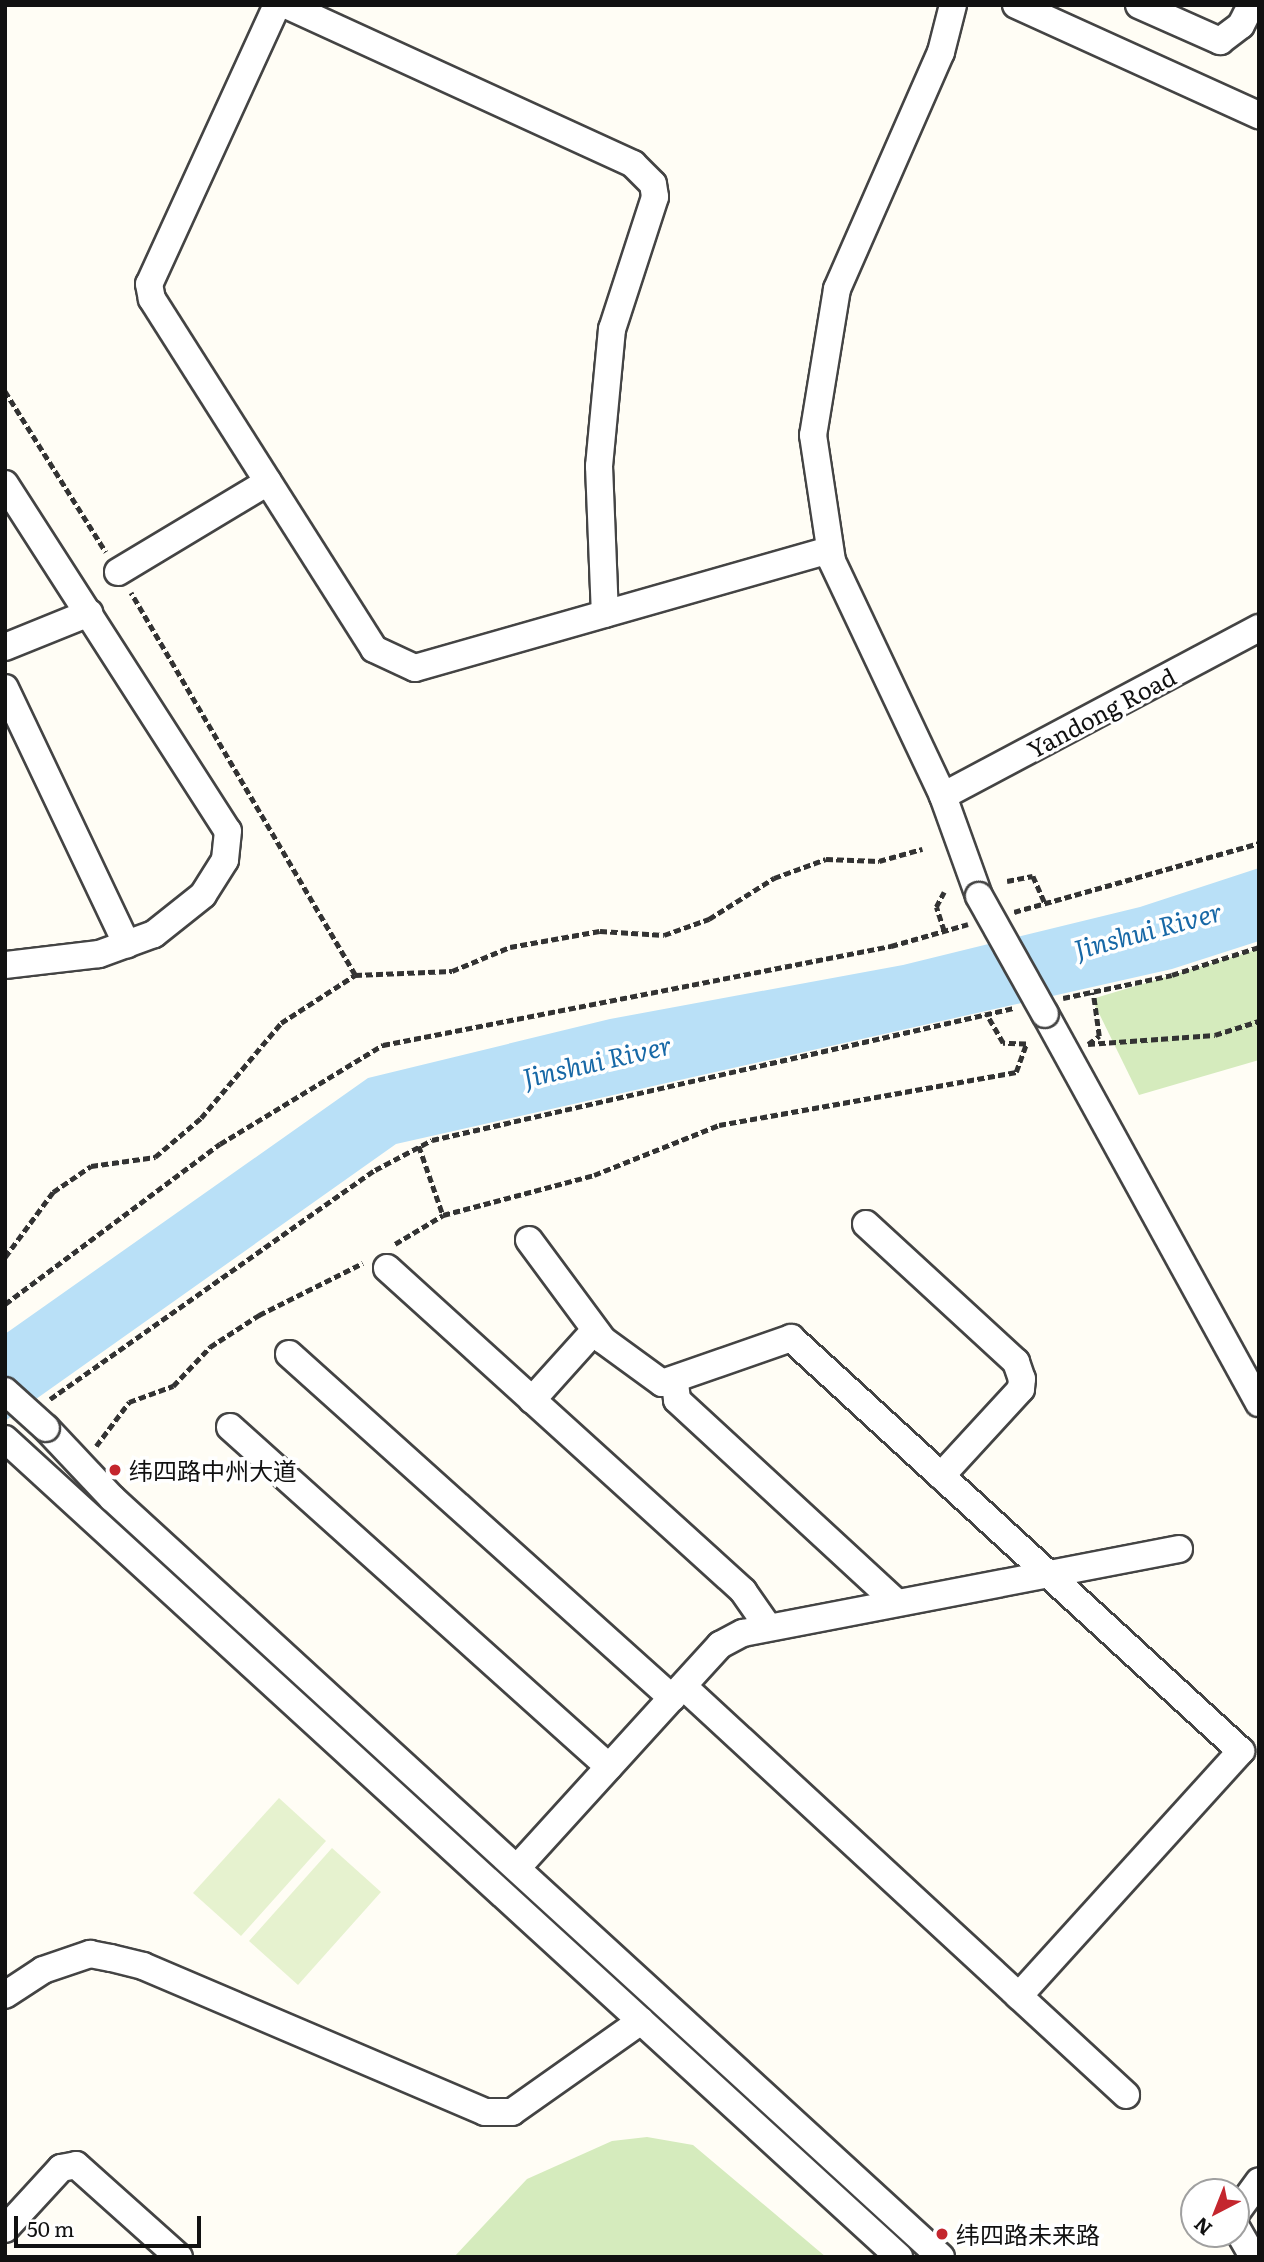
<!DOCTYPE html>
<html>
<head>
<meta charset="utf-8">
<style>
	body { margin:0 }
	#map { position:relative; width:1264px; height:2262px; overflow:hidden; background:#fffdf5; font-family:Literata,"Noto Sans SC",serif }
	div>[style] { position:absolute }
	.green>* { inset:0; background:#d5ebbd }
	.pitch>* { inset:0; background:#e6f2cf }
	.water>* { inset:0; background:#b9e0f7 }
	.path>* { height:4.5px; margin-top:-2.25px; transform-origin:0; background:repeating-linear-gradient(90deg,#333 0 7px,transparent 0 10.5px) }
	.roads { filter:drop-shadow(2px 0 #444) drop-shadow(-2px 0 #444) drop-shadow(0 2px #444) drop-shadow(0 -2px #444) }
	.minor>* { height:26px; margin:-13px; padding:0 13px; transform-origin:13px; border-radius:13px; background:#fff }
	.bridges { filter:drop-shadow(2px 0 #444) drop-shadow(-2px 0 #444) drop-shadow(0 2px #444) drop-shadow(0 -2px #444) }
	.minor-bridge>* { height:26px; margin:-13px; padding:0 13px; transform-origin:13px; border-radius:13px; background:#fff }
	.dots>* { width:19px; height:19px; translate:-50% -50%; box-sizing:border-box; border:4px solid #fff; border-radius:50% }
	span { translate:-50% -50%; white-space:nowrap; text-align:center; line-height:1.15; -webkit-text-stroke:7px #fff; paint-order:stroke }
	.street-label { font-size:24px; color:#111 }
	.poi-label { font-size:24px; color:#111 }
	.left { translate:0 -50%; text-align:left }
	.water-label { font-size:26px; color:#1768a6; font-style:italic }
	.frame { position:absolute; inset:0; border:7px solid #111; pointer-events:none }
	.north { position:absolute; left:1180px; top:2178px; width:70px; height:70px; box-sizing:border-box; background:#fff; border:2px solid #a0a0a0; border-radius:50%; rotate:222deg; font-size:19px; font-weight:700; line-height:28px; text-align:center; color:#111 }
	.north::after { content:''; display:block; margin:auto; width:24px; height:32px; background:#c4262e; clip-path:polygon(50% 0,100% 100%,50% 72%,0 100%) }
	.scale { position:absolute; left:14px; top:2216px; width:187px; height:32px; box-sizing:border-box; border:4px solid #111; border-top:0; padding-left:9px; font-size:21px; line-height:24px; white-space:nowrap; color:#111; -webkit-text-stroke:5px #fff; paint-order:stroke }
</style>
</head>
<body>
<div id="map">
	<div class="green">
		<div style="clip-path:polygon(1259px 949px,1259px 1060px,1139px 1095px,1092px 999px)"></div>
		<div style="clip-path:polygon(647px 2137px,693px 2145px,826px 2257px,454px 2257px,527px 2179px,612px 2141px)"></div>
	</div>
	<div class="pitch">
		<div style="clip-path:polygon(279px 1798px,326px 1841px,241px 1936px,193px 1893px)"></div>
		<div style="clip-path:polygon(332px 1848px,381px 1892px,298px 1985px,249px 1941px)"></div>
	</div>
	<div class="water">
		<div style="clip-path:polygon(1259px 868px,1259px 941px,1172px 969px,396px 1144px,5px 1421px,5px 1334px,368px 1078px,610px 1019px,903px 965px,1140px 907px)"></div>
	</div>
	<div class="path">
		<div style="left:5px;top:391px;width:190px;rotate:57.9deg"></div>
		<div style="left:1007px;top:881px;width:26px;rotate:-11deg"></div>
		<div style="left:1033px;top:876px;width:30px;rotate:66deg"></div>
		<div style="left:1014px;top:912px;width:255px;rotate:-15.7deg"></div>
		<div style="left:944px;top:931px;width:25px;rotate:-108deg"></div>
		<div style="left:936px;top:907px;width:17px;rotate:-62deg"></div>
		<div style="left:355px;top:975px;width:97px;rotate:-2.4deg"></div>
		<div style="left:452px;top:971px;width:63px;rotate:-22.5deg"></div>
		<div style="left:510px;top:947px;width:91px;rotate:-10.1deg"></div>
		<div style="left:600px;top:931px;width:64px;rotate:3.6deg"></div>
		<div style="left:664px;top:935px;width:48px;rotate:-19.6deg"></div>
		<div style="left:709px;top:919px;width:77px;rotate:-32.2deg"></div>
		<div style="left:774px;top:878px;width:55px;rotate:-20.1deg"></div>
		<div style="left:826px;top:859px;width:53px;rotate:2.2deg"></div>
		<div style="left:879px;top:861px;width:45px;rotate:-15.6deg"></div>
		<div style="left:1063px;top:998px;width:111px;rotate:-11.9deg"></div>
		<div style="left:1172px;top:975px;width:91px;rotate:-17.8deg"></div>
		<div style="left:1088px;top:1044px;width:127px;rotate:-4.1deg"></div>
		<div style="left:1215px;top:1035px;width:46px;rotate:-17.7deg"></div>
		<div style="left:1088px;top:1044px;width:14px;rotate:-36deg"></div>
		<div style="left:1099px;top:1036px;width:44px;rotate:-97.8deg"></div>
		<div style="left:419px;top:1146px;width:73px;rotate:70.8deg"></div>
		<div style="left:395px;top:1244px;width:56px;rotate:-31.1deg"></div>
		<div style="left:443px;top:1215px;width:156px;rotate:-14.8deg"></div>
		<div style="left:594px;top:1175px;width:135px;rotate:-21.8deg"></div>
		<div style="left:719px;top:1125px;width:302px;rotate:-10.1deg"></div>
		<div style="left:1016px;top:1072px;width:30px;rotate:-70deg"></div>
		<div style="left:1026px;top:1044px;width:23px;rotate:-178deg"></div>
		<div style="left:1003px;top:1043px;width:34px;rotate:-120deg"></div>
		<div style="left:5px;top:1257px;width:81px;rotate:-53.6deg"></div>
		<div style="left:53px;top:1192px;width:46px;rotate:-34.4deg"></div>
		<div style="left:91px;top:1166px;width:65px;rotate:-8deg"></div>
		<div style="left:155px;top:1157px;width:60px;rotate:-40.3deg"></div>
		<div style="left:201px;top:1118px;width:124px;rotate:-49.9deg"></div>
		<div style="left:281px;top:1023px;width:88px;rotate:-33deg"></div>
		<div style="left:355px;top:975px;width:443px;rotate:-120.4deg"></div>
		<div style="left:5px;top:1304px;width:268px;rotate:-36.7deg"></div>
		<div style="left:220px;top:1144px;width:191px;rotate:-31.3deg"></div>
		<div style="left:383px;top:1045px;width:518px;rotate:-11.03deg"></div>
		<div style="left:891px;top:946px;width:80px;rotate:-15.9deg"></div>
		<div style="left:50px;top:1399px;width:398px;rotate:-35.2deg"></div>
		<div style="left:375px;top:1170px;width:64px;rotate:-27.8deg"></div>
		<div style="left:432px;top:1140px;width:597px;rotate:-12.78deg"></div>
		<div style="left:96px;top:1446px;width:55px;rotate:-53.1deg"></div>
		<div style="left:129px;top:1402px;width:47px;rotate:-20deg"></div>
		<div style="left:173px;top:1386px;width:54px;rotate:-46.5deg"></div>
		<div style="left:210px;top:1347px;width:59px;rotate:-33.1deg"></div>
		<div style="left:259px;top:1315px;width:116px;rotate:-26.6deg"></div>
	</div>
	<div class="roads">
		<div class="minor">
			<div style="left:277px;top:5px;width:307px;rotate:114.6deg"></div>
			<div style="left:149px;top:284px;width:15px;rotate:79deg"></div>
			<div style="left:152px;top:299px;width:414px;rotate:57.6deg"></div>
			<div style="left:374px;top:649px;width:45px;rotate:24.9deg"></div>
			<div style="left:415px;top:668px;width:430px;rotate:-15.9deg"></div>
			<div style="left:286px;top:5px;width:382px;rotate:24.6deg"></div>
			<div style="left:633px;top:164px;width:28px;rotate:45deg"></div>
			<div style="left:653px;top:184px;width:13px;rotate:81deg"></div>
			<div style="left:655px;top:197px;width:139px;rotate:108deg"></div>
			<div style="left:612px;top:329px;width:138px;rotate:95.4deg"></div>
			<div style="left:599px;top:466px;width:148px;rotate:87.7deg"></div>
			<div style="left:953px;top:5px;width:49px;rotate:104.3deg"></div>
			<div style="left:941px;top:52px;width:259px;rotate:113.7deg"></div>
			<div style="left:837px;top:289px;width:148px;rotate:99.3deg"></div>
			<div style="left:813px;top:435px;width:127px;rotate:81.4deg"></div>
			<div style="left:832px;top:561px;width:260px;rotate:64.7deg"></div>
			<div style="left:943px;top:796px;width:106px;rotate:70.2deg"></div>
			<div style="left:1016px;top:5px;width:267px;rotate:24.4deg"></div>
			<div style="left:1139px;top:5px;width:89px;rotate:24deg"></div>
			<div style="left:1220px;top:41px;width:26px;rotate:-37deg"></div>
			<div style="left:1241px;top:25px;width:22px;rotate:-63deg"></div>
			<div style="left:5px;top:484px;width:412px;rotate:57.3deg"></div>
			<div style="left:228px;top:831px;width:29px;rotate:96deg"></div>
			<div style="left:225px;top:860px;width:41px;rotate:122.2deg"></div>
			<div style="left:203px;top:895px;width:63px;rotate:141.5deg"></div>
			<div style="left:154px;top:934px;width:59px;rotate:160deg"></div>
			<div style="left:99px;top:954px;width:95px;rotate:173.3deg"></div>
			<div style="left:118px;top:572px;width:175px;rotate:-31deg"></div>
			<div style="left:5px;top:647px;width:91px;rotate:-22deg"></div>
			<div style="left:5px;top:688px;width:284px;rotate:64.6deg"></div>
			<div style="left:943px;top:796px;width:358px;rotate:-28deg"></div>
			<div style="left:1045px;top:1014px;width:444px;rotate:61.2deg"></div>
			<div style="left:866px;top:1224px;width:204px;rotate:42.6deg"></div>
			<div style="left:1016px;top:1362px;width:18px;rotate:71deg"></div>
			<div style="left:1022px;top:1379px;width:10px;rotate:96deg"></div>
			<div style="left:1021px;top:1389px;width:118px;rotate:132.6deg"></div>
			<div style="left:529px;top:1240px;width:124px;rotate:53.5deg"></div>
			<div style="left:603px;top:1340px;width:73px;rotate:36.1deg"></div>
			<div style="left:662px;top:1383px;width:137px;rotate:-19.2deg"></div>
			<div style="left:791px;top:1338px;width:611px;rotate:42.55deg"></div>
			<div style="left:1241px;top:1751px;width:331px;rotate:132.2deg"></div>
			<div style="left:387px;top:1268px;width:481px;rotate:42.2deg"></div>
			<div style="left:743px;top:1591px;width:40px;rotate:55.1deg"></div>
			<div style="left:289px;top:1354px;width:515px;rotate:41.93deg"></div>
			<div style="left:675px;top:1383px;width:17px;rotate:83deg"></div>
			<div style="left:677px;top:1400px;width:297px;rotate:42.7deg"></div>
			<div style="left:532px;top:1400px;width:94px;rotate:-48deg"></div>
			<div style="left:230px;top:1427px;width:509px;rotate:41.9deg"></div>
			<div style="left:46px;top:1428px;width:96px;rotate:46.7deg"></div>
			<div style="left:112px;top:1498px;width:1124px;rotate:42.48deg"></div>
			<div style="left:5px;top:1439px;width:1212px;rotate:42.46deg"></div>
			<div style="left:683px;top:1686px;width:603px;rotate:42.71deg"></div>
			<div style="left:517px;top:1868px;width:302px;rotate:-47.7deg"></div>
			<div style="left:720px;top:1645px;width:26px;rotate:-28deg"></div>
			<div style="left:743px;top:1633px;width:444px;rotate:-10.9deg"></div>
			<div style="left:5px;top:1995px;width:45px;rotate:-33.3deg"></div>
			<div style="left:43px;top:1970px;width:50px;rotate:-18.8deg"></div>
			<div style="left:90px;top:1954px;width:21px;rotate:11deg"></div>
			<div style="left:111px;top:1958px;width:33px;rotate:14deg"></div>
			<div style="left:143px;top:1966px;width:372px;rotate:23.1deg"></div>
			<div style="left:485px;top:2112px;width:27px"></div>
			<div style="left:512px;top:2112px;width:158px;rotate:-35.2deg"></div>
			<div style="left:1236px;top:2213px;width:39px;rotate:-54deg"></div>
			<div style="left:1236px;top:2227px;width:34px;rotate:60deg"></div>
			<div style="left:5px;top:2229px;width:83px;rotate:-47.4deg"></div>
			<div style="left:61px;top:2168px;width:15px;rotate:-11deg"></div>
			<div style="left:76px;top:2165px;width:138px;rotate:41.8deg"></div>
		</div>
	</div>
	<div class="bridges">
		<div class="minor-bridge">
			<div style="left:979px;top:896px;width:135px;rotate:60.8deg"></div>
			<div style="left:5px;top:1391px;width:55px;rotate:42.1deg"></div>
		</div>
	</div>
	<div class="dots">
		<div style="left:115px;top:1470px;background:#c4262e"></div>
		<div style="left:942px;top:2234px;background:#c4262e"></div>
	</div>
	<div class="street-label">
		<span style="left:1101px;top:712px;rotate:-28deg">Yandong Road</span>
	</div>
	<div class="poi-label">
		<span class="left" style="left:129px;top:1470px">纬四路中州大道</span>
		<span class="left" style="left:956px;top:2234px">纬四路未来路</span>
	</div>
	<div class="water-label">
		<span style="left:1148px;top:929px;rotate:-15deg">Jinshui River</span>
		<span style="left:597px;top:1060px;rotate:-13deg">Jinshui River</span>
	</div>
	<div class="frame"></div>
	<div class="north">N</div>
	<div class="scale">50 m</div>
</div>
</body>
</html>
